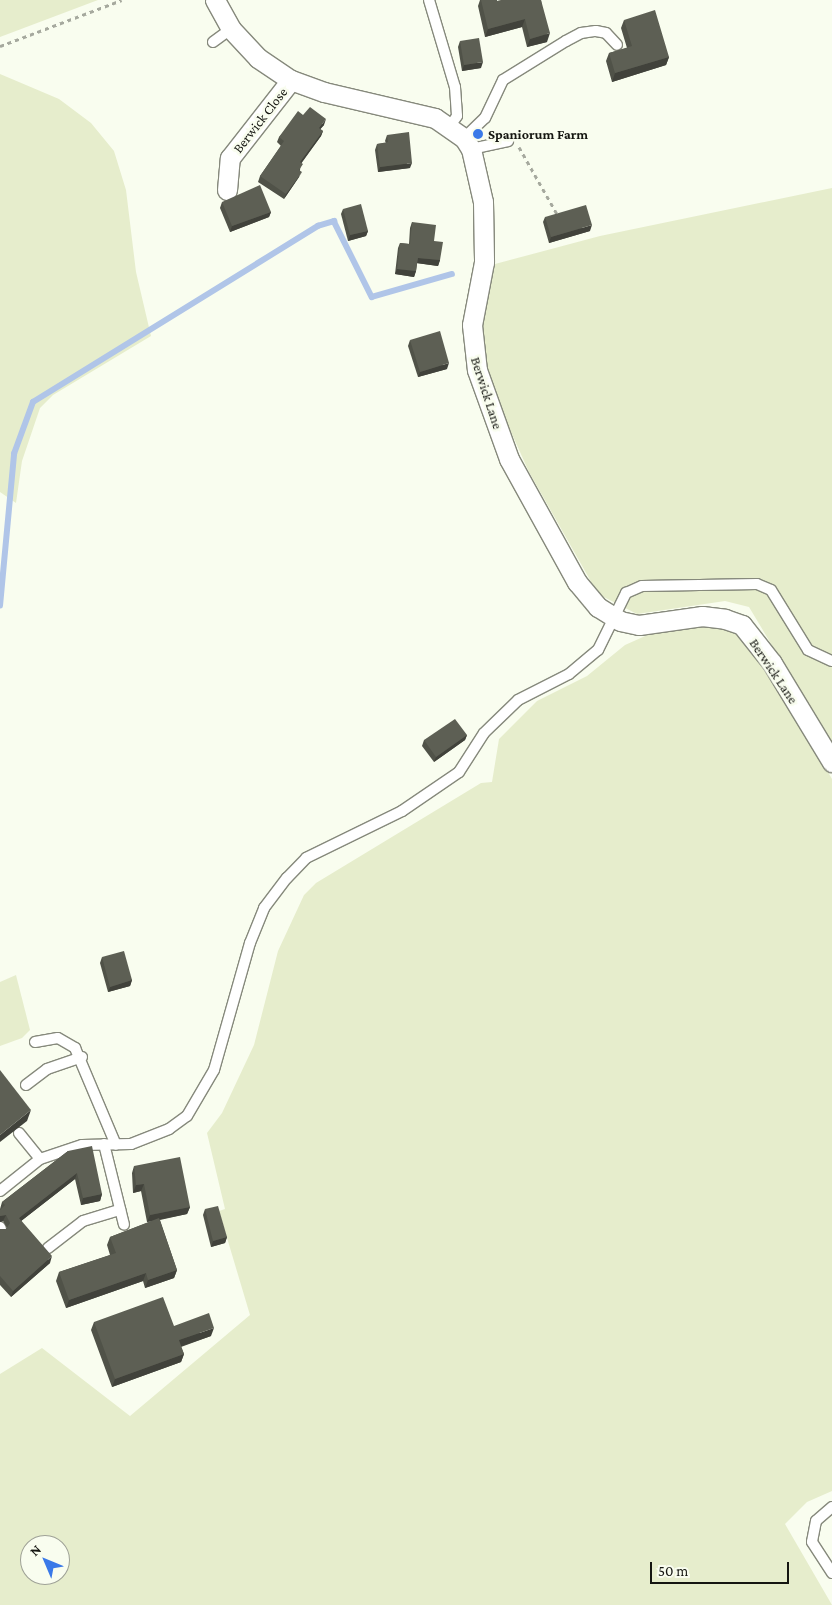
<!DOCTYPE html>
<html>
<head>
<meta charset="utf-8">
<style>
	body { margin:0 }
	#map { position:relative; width:832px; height:1605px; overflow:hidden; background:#f9fdef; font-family:"Crimson Pro",serif }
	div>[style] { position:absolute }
	.green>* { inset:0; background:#e6edcc }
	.stream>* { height:5.5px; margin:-2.75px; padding:0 2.75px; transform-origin:2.75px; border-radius:2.75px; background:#b0c5e8 }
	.path>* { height:3px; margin-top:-1.5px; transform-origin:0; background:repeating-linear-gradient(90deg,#a6a99e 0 4px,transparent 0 8px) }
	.roads { filter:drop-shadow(1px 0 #86897c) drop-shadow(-1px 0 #86897c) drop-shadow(0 1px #86897c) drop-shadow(0 -1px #86897c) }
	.lane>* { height:10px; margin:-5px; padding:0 5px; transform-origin:5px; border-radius:5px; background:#fff }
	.street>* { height:19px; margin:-9.5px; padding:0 9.5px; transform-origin:9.5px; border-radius:9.5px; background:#fff }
	.wall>* { inset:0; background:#505248 }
	.shaded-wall>* { inset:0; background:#41423b }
	.building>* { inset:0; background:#5d5f54 }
	.dots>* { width:14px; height:14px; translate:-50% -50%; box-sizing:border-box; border:2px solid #f9fdef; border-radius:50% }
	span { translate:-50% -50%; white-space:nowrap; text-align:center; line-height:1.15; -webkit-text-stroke:5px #f9fdef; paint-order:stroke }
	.street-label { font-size:14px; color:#151611 }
	.poi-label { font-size:14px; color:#151611; font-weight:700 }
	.left { translate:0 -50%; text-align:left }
	.north { position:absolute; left:20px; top:1535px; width:50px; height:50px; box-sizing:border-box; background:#f9fdef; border:1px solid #9ea196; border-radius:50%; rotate:315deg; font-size:14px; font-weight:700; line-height:20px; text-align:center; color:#151611 }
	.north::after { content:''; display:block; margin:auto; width:18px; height:22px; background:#3a79e8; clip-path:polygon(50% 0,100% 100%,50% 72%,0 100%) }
	.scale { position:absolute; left:650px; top:1562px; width:139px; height:22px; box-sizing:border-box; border:2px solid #151611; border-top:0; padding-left:6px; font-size:15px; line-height:18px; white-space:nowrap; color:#151611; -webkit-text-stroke:4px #f9fdef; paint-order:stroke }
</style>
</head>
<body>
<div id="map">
	<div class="green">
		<div style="clip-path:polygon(0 0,98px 0,0 37px)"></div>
		<div style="clip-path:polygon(0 74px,59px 99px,91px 123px,114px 151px,126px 190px,136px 272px,151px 336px,53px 395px,40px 408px,22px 461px,16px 503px,0 492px)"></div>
		<div style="clip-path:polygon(832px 188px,832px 746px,749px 607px,725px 601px,637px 614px,598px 594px,529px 472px,493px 392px,481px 336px,483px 306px,495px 264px,600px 236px)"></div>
		<div style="clip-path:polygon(evenodd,701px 626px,732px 631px,757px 651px,832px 779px,832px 1491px,807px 1502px,785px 1524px,832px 1605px,0 1605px,0 1374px,42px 1348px,130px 1416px,250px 1315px,219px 1211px,225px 1209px,207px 1133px,222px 1113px,254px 1045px,278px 951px,304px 895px,316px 883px,481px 783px,492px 782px,499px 739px,537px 701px,587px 676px,625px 645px,652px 633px,701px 626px,30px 1545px,60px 1545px,60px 1575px,30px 1575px,30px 1545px)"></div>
		<div style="clip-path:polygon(16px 975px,30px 1030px,22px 1038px,0 1046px,0 982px)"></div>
	</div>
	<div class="stream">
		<div style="left:0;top:606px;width:153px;rotate:-84.7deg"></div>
		<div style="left:14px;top:454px;width:55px;rotate:-69.9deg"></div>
		<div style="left:33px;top:402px;width:335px;rotate:-31.7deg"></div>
		<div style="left:318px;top:226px;width:17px;rotate:-17deg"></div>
		<div style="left:334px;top:221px;width:85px;rotate:63.4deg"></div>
		<div style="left:372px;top:297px;width:83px;rotate:-16deg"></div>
	</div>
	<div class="path">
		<div style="left:0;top:46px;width:130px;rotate:-20.7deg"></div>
		<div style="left:519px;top:147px;width:77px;rotate:60.4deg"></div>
	</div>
	<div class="roads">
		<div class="lane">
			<div style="left:429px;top:0;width:91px;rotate:73.4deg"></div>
			<div style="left:455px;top:87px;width:29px;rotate:86deg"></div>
			<div style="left:457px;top:116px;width:12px;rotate:125deg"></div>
			<div style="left:213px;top:42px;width:22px;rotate:-36deg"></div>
			<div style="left:464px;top:138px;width:29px;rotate:-44deg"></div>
			<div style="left:485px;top:118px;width:42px;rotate:-64.7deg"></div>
			<div style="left:503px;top:80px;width:74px;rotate:-31.8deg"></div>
			<div style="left:566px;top:41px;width:17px;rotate:-28deg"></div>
			<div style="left:581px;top:33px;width:15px;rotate:-8deg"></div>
			<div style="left:596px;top:31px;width:10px;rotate:11deg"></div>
			<div style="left:606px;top:33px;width:16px;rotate:47deg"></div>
			<div style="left:471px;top:149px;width:38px;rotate:-12deg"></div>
			<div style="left:35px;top:1042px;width:23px;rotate:-10deg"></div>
			<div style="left:58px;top:1038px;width:20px;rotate:30deg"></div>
			<div style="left:75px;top:1048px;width:105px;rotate:67.1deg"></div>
			<div style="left:26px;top:1085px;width:26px;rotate:-37deg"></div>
			<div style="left:47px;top:1069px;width:37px;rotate:-19deg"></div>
			<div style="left:19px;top:1133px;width:33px;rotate:51deg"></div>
			<div style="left:104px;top:1144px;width:83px;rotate:76.1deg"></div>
			<div style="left:0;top:1191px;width:51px;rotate:-38.7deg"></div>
			<div style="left:40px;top:1159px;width:44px;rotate:-18.4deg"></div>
			<div style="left:82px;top:1145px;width:49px;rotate:-1.2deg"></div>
			<div style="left:131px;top:1144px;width:41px;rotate:-21.5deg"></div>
			<div style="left:169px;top:1129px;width:22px;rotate:-36deg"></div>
			<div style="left:187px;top:1116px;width:53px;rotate:-59.6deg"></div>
			<div style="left:214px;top:1070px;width:132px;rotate:-74.2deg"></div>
			<div style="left:250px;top:943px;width:38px;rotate:-68deg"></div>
			<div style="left:264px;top:908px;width:38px;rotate:-53deg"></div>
			<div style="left:287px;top:878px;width:28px;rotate:-46deg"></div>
			<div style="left:306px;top:858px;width:107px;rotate:-26.1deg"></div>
			<div style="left:402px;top:811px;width:69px;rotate:-34.4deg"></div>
			<div style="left:459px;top:772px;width:46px;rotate:-57.3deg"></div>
			<div style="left:484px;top:733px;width:47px;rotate:-44.1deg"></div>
			<div style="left:518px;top:700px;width:57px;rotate:-27deg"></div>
			<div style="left:569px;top:674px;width:38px;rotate:-40deg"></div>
			<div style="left:598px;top:650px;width:64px;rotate:-63.8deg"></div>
			<div style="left:626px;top:593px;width:17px;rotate:-24deg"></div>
			<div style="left:642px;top:586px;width:115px;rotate:-1deg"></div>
			<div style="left:757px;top:584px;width:15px;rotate:23deg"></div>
			<div style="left:771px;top:590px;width:70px;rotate:58.3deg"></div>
			<div style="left:808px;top:650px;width:26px;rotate:25deg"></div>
			<div style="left:0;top:1227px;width:2px;rotate:63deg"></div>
			<div style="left:48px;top:1248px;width:44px;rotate:-37.6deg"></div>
			<div style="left:83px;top:1221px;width:39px;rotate:-17deg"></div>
			<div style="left:832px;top:1507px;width:21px;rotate:139deg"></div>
			<div style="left:816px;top:1521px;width:21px;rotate:101deg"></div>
			<div style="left:812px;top:1542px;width:37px;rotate:57deg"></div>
		</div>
		<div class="street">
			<div style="left:215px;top:0;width:33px;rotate:61deg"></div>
			<div style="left:231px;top:29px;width:40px;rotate:47deg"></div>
			<div style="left:258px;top:58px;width:40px;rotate:34deg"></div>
			<div style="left:291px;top:80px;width:35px;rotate:20deg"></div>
			<div style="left:324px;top:92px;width:114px;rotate:13.2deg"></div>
			<div style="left:435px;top:118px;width:35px;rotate:35deg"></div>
			<div style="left:464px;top:138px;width:13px;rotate:58deg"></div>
			<div style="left:471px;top:149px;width:54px;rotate:77.2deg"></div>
			<div style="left:483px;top:202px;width:60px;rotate:89deg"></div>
			<div style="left:484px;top:262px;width:64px;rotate:100.8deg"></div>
			<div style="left:472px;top:325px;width:45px;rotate:83.7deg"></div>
			<div style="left:477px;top:370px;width:95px;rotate:70.2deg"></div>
			<div style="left:509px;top:459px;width:141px;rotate:61.1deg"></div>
			<div style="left:577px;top:582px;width:33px;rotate:50deg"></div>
			<div style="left:598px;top:607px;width:26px;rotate:32deg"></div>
			<div style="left:620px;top:621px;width:19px;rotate:12deg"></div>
			<div style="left:639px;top:625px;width:64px;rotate:-8.1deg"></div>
			<div style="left:702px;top:616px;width:23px;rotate:7deg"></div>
			<div style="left:725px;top:619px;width:18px;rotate:19deg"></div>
			<div style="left:742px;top:625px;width:48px;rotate:51.7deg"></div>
			<div style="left:772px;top:663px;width:116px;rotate:58.8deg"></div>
			<div style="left:227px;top:190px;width:32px;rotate:-85deg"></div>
			<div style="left:230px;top:158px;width:99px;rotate:-52deg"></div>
		</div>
	</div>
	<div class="wall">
		<div style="clip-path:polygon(480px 0,497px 0,497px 1px,541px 0,547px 42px,527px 47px,522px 27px,485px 37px,478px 6px)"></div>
		<div style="clip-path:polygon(624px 20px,669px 57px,666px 65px,612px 82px,606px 61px,609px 53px,627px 48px,621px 28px)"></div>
		<div style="clip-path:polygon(460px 41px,481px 68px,462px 71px,458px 47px)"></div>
		<div style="clip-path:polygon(303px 115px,324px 125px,320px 129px,323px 131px,321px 136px,301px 163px,299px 177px,284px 199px,258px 182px,260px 176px,281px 146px,277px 142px,279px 137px)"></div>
		<div style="clip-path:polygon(387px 135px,410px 168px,378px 172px,375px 150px,377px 144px,386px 143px,385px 141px)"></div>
		<div style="clip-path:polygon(222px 202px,271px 212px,269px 217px,230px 232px,220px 208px)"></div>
		<div style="clip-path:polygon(343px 209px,368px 231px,366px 236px,348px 241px,341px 214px)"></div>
		<div style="clip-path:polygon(545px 217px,590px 231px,549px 243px,543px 222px)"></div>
		<div style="clip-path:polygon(412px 222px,434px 241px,440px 260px,438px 266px,417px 263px,416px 271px,414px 277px,395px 274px,398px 248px,400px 243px,409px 244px,410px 228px)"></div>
		<div style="clip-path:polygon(410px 340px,447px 369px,418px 377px,408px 346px)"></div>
		<div style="clip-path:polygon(467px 735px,465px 740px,434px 762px,422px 746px,424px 740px)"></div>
		<div style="clip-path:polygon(102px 957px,132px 980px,130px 986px,108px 992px,100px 963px)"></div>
		<div style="clip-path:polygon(68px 1151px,102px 1194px,100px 1201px,81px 1205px,75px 1179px,21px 1221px,50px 1263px,11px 1297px,0 1285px,0 1229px,6px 1229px,7px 1228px,3px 1221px,0 1222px,0 1209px,2px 1202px)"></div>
		<div style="clip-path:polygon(134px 1166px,190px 1207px,187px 1214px,160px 1220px,177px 1270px,174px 1278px,145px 1288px,143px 1281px,66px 1308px,56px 1281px,59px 1272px,110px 1255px,107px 1245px,110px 1237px,152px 1221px,147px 1222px,141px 1191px,133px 1193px,132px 1173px)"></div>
		<div style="clip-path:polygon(205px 1209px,227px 1237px,225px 1243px,211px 1247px,203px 1215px)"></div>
		<div style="clip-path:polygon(94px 1322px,174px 1326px,211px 1336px,181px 1347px,184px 1354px,181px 1362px,112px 1387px,91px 1330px)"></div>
	</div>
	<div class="shaded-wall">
		<div style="clip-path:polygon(525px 19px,522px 27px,485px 37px,488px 29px)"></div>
		<div style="clip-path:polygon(550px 33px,547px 42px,527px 47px,530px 39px)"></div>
		<div style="clip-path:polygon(669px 57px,666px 65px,612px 82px,615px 73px)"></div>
		<div style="clip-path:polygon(483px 62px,481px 68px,462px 71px,464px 65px)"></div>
		<div style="clip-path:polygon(326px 119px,324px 125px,317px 133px,319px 128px)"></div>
		<div style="clip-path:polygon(323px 131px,321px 136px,298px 168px,300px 162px)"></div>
		<div style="clip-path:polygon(412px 163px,410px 168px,378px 172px,380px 167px)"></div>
		<div style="clip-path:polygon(302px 172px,299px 177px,284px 199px,286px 194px)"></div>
		<div style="clip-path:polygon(271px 212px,269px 217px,230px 232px,232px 226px)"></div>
		<div style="clip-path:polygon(592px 225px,590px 231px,549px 243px,551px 237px)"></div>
		<div style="clip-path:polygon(368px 231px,366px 236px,348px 241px,350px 235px)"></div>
		<div style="clip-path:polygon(418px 258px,440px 260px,438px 266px,416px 263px)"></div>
		<div style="clip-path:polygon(397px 269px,416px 271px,414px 277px,395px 274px)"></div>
		<div style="clip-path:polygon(449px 363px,447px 369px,418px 377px,420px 372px)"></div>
		<div style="clip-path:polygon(467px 735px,465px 740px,434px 762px,436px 757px)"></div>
		<div style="clip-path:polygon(132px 980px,130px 986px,108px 992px,110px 987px)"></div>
		<div style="clip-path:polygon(31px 1110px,27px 1121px,0 1142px,0 1135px)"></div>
		<div style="clip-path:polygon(77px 1173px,75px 1179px,16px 1225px,19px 1218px)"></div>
		<div style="clip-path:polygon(144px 1184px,141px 1191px,133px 1193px,136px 1185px)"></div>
		<div style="clip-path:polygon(102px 1194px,100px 1201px,81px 1205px,83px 1198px)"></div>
		<div style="clip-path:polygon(190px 1207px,187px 1214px,147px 1222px,150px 1215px)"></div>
		<div style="clip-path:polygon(6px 1215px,3px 1221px,0 1222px,0 1216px)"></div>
		<div style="clip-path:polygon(227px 1237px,225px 1243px,211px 1247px,213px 1241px)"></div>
		<div style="clip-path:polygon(52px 1256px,50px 1263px,11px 1297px,13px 1291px)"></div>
		<div style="clip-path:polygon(177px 1270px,174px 1278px,145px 1288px,148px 1280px)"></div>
		<div style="clip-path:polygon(146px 1273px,143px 1281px,66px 1308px,69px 1300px)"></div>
		<div style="clip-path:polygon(214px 1328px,211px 1336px,176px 1348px,179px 1340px)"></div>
		<div style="clip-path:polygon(184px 1354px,181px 1362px,112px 1387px,115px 1379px)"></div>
	</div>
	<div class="building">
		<div style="clip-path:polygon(481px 0,497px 0,497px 1px,501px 0,541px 0,550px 33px,530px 39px,525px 19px,488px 29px)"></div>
		<div style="clip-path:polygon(655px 10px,669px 57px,615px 73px,609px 53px,632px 46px,624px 20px)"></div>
		<div style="clip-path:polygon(479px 38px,483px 62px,464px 65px,460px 41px)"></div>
		<div style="clip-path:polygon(310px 107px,326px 119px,319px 128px,323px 131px,300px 162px,303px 164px,299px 170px,302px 172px,286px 194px,260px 176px,284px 141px,279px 137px,298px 111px,303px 115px)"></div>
		<div style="clip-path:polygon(409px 132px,412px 163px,380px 167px,377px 144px,388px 142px,387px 135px)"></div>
		<div style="clip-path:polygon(260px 185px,271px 212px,232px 226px,222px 202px)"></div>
		<div style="clip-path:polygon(361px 204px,368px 231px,350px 235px,343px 209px)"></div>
		<div style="clip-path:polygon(586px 205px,592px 225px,551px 237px,545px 217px)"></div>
		<div style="clip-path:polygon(412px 222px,436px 225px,434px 241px,443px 242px,440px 260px,418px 258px,416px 271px,397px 269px,400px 243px,410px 244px)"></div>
		<div style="clip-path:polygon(440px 331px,449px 363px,420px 372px,410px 340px)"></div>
		<div style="clip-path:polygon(455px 719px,467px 735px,436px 757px,424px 740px)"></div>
		<div style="clip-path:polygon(124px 951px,132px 980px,110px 987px,102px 957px)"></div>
		<div style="clip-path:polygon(0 1070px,31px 1110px,0 1135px)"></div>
		<div style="clip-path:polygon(92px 1146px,102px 1194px,83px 1198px,77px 1173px,19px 1218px,52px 1256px,13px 1291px,0 1276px,0 1229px,6px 1229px,10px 1223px,6px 1215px,0 1216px,0 1210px,5px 1205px,2px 1202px,68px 1151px)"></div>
		<div style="clip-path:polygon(180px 1157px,190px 1207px,150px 1215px,144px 1184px,136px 1185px,134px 1166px)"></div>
		<div style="clip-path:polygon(218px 1206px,227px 1237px,213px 1241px,205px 1209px)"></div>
		<div style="clip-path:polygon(159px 1218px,177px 1270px,148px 1280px,146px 1273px,69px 1300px,59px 1272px,116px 1253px,110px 1237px)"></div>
		<div style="clip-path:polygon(163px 1297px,174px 1326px,209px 1313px,214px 1328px,179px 1340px,184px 1354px,115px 1379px,94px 1322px)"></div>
	</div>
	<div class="dots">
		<div style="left:478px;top:134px;background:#3a79e8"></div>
	</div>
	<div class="street-label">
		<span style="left:260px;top:120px;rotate:-52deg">Berwick Close</span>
		<span style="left:487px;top:393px;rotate:72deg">Berwick Lane</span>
		<span style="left:774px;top:671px;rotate:56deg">Berwick Lane</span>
	</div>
	<div class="poi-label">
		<span class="left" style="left:488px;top:134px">Spaniorum Farm</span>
	</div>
	<div class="north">N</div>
	<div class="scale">50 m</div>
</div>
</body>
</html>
